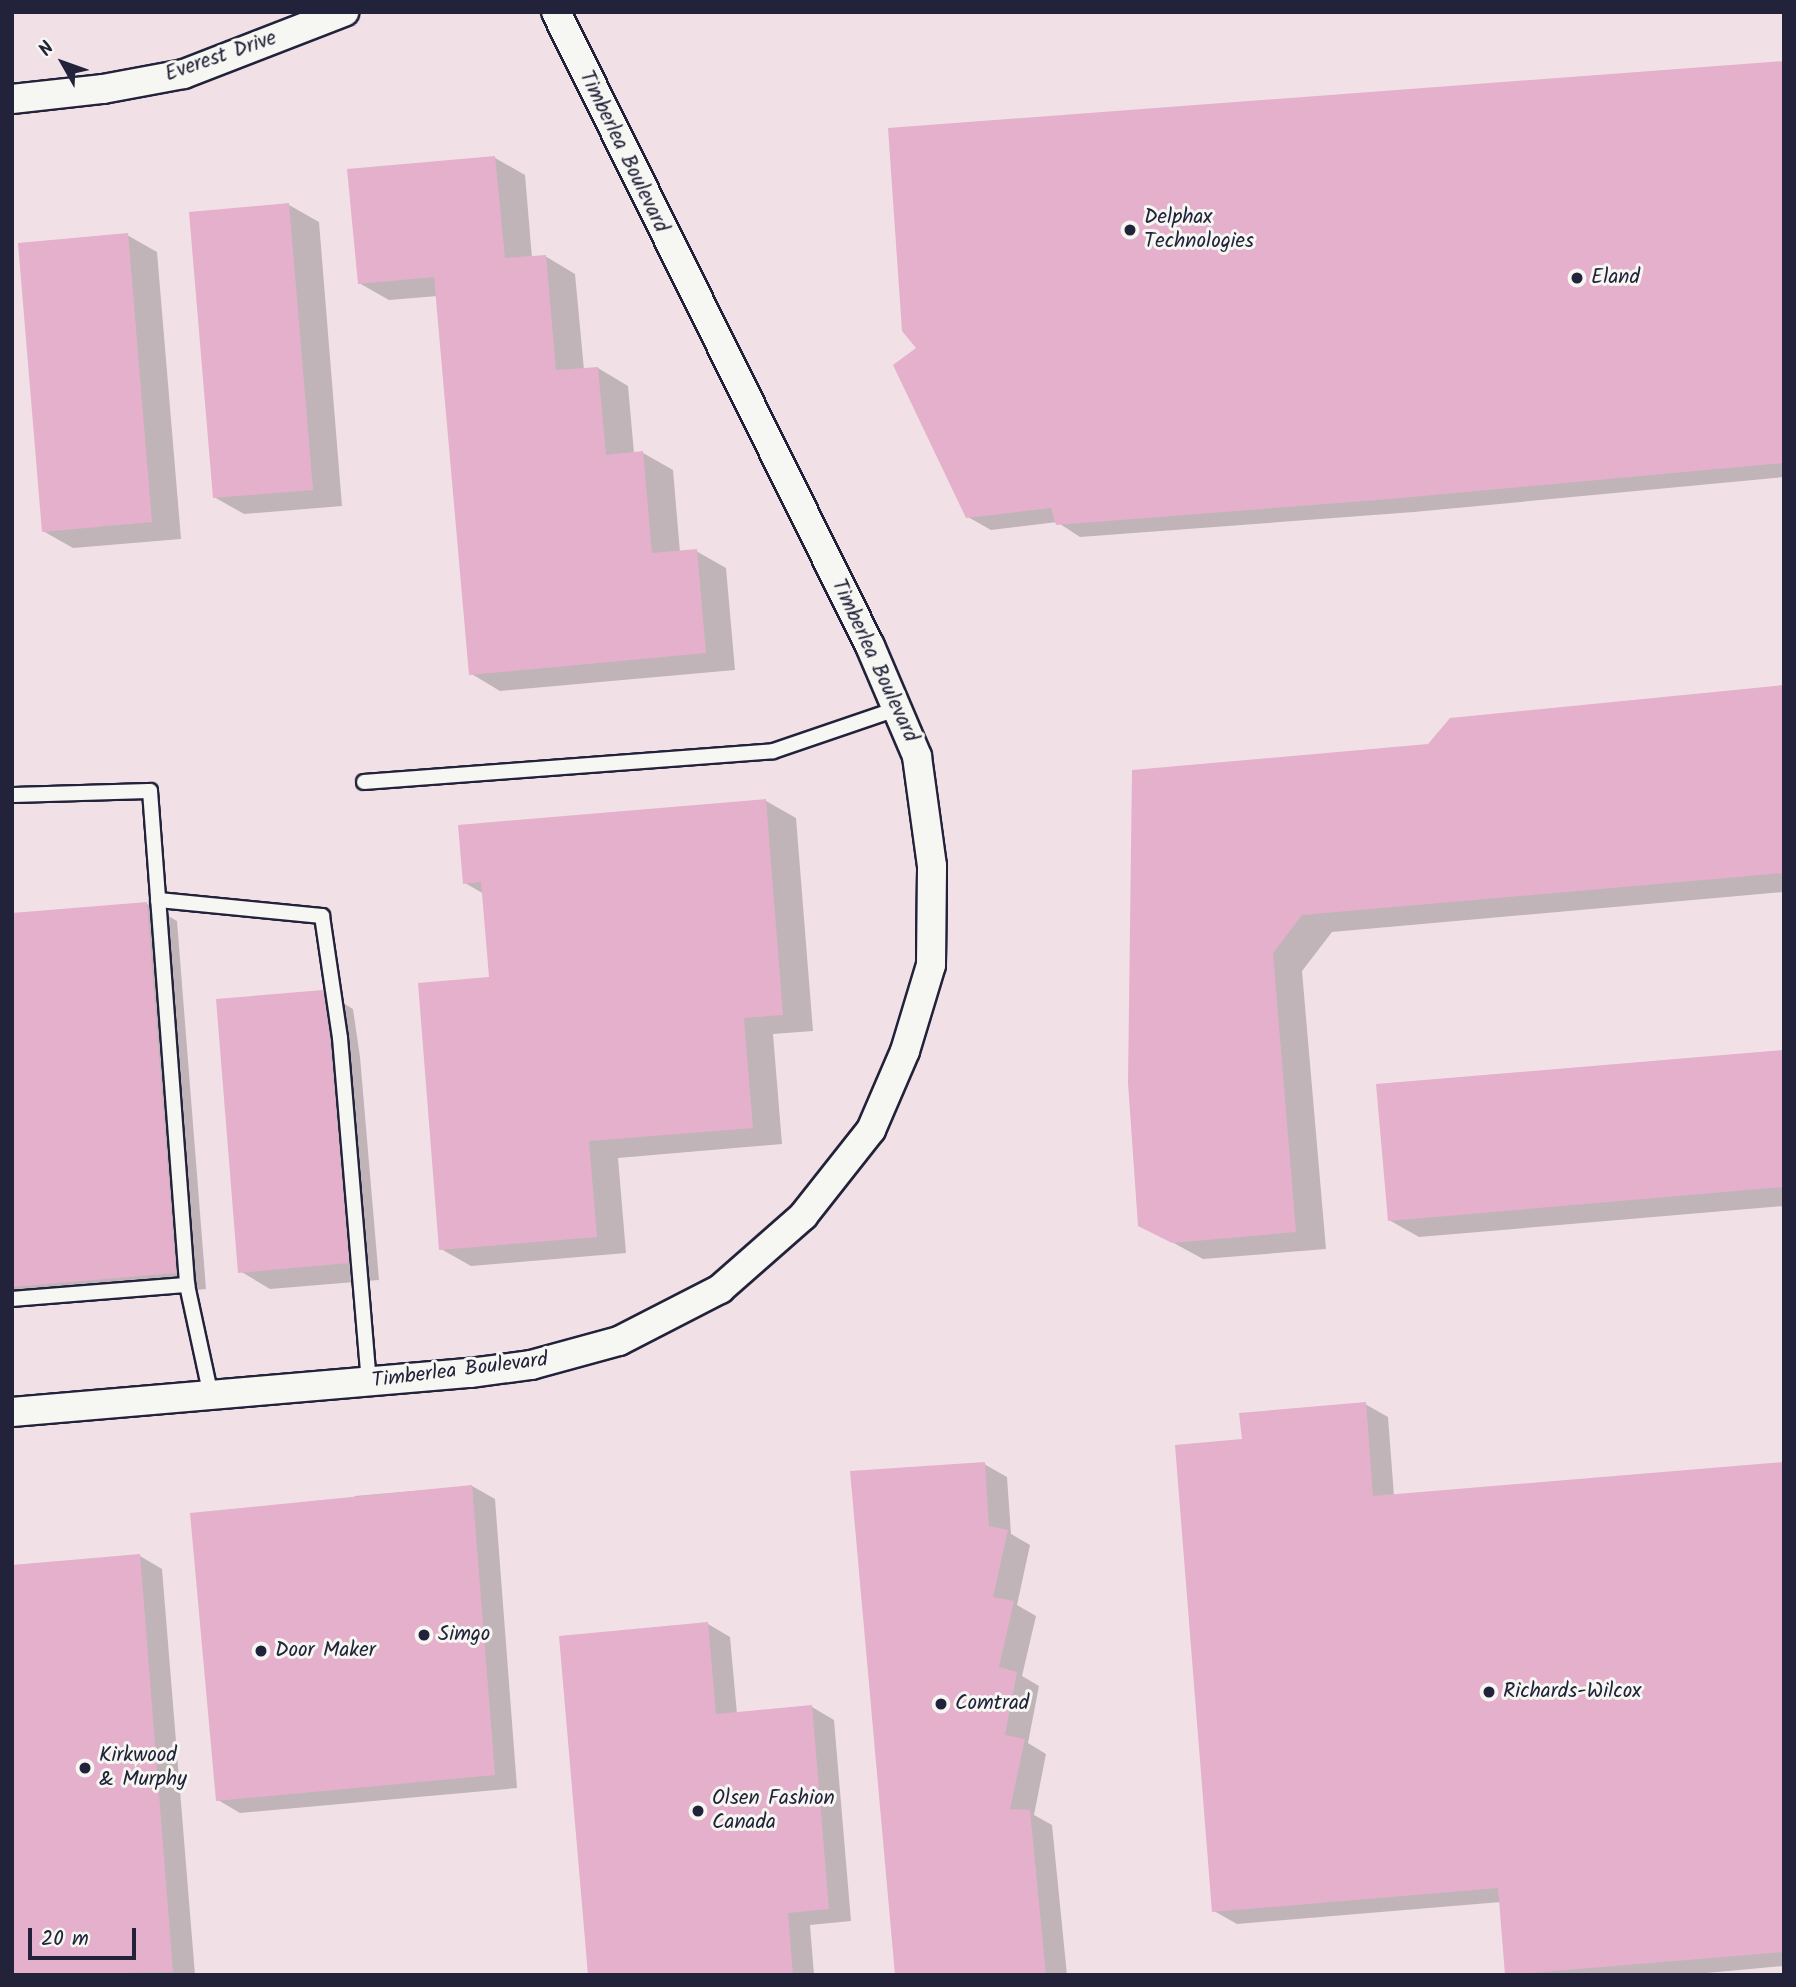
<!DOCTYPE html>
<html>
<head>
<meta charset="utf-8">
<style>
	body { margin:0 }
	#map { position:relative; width:1796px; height:1987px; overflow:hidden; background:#f6f6f2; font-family:Kalam,sans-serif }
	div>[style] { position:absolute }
	.built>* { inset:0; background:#f1e1e6 }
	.shadow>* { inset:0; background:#0003 }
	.building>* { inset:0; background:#e5b0cb }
	.roads { filter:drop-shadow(2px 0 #22223b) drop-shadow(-2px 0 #22223b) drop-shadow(0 2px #22223b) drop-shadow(0 -2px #22223b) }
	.service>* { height:14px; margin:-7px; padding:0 7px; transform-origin:7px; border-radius:7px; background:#f6f6f2 }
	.minor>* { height:28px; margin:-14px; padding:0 14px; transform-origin:14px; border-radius:14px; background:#f6f6f2 }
	.dots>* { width:19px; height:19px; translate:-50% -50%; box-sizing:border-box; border:4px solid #f6f6f2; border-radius:50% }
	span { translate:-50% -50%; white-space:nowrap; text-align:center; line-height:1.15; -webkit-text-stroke:6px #f6f6f2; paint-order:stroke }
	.street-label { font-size:21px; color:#22223b }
	.poi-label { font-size:21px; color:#22223b }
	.left { translate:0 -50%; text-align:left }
	.frame { position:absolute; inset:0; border:14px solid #22223b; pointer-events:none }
	.north { position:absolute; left:28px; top:28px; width:70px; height:70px; -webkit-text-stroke:5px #f6f6f2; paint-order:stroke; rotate:310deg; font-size:19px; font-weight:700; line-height:28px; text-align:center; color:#22223b }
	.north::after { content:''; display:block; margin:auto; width:24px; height:32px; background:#22223b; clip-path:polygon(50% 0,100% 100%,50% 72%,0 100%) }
	.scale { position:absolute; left:28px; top:1928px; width:108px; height:32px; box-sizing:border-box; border:4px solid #22223b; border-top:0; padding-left:9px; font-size:21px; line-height:24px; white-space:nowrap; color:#22223b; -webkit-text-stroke:5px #f6f6f2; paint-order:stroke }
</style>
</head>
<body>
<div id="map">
	<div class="built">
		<div style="clip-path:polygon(12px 12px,1784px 12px,1784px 1975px,12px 1975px)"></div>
	</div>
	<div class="shadow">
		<div style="clip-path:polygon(1784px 63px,1784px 477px,1414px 512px,1080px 537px,1057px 522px,991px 530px,968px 517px)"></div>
		<div style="clip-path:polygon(495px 158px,525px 175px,532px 258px,545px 256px,575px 274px,584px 370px,598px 368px,628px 386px,634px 453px,643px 453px,673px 470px,680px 552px,696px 551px,726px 568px,735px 670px,500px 691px,470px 673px,438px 296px,389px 300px,359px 283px)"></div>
		<div style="clip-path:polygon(289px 205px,319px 222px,342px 506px,244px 514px,214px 497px)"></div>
		<div style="clip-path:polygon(127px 235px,157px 252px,181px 539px,73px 548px,43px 531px)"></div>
		<div style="clip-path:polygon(1784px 687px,1784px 892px,1332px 932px,1302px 971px,1326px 1249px,1203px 1259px,1139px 1224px,1130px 1083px,1429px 746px)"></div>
		<div style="clip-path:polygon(766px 801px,796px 818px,813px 1031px,773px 1034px,782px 1144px,618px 1158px,626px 1253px,471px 1266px,441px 1249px,491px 979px,484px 894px,465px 883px)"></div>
		<div style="clip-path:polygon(147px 904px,177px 921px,206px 1289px,12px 1306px,12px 915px)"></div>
		<div style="clip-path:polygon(323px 991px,353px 1009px,360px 1057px,379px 1280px,270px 1289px,240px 1271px)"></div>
		<div style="clip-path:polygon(1784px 1051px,1784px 1206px,1419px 1237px,1389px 1220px)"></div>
		<div style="clip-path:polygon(1365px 1404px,1388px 1417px,1394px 1496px,1784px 1463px,1784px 1966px,1685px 1975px,1507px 1975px,1501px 1902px,1237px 1924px,1214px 1911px,1243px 1441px)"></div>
		<div style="clip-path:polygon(984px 1464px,1007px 1477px,1011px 1534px,1030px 1545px,1017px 1605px,1036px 1616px,1022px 1676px,1039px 1686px,1028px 1743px,1046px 1754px,1034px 1815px,1052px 1825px,1067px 1975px,897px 1975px)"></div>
		<div style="clip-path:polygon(472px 1486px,495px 1499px,517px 1788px,240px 1813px,218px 1800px,355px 1496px)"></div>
		<div style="clip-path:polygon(140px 1556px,162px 1569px,195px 1975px,12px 1975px)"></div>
		<div style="clip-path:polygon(708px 1624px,730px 1637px,737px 1714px,812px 1707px,834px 1720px,851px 1921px,810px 1925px,814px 1975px,590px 1975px)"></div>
	</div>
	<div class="building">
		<div style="clip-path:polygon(1784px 61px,1784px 463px,1390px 499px,1056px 525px,1051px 508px,966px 518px,893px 365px,916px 348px,902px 331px,888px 128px)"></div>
		<div style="clip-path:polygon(495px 156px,505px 258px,546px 255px,556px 370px,598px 367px,606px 455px,643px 451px,652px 553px,697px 549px,706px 653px,469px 675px,434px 277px,358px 284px,347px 169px)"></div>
		<div style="clip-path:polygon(289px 203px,313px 490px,213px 498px,189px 212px)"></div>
		<div style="clip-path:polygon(128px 233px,152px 522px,42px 532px,18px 243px)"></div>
		<div style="clip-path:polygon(1784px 685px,1784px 873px,1302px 915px,1273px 953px,1296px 1232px,1172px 1243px,1138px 1226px,1128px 1083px,1132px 770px,1428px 744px,1450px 718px)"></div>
		<div style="clip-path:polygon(766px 799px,783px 1015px,744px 1018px,753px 1128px,589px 1141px,597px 1237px,439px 1250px,418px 983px,489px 977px,481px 882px,463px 884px,458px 825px)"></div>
		<div style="clip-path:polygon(147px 902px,176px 1273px,12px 1287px,12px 913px)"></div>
		<div style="clip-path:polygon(323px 990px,330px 1039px,349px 1263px,238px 1273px,216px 999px)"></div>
		<div style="clip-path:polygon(1784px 1050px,1784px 1187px,1388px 1221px,1376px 1084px)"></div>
		<div style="clip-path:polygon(1366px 1402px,1373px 1496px,1784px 1462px,1784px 1952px,1505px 1975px,1498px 1888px,1212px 1912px,1175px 1445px,1242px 1439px,1239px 1413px)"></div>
		<div style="clip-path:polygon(985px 1462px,989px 1526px,1008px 1530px,993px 1597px,1014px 1601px,999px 1667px,1017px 1672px,1005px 1735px,1025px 1739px,1010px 1809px,1030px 1810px,1046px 1975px,895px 1975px,850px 1471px)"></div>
		<div style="clip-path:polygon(472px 1485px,495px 1775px,216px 1801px,190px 1513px)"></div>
		<div style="clip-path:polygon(140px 1554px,173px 1972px,12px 1975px,12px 1565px)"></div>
		<div style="clip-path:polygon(708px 1622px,716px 1714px,812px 1705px,829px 1909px,788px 1913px,793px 1975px,588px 1975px,559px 1636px)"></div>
	</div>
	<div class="roads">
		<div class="service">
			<div style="left:364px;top:782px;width:410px;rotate:-4.3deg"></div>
			<div style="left:773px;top:751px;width:133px;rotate:-18.8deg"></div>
			<div style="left:12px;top:795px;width:138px;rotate:-1.7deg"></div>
			<div style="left:150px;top:791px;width:495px;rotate:85.7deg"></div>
			<div style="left:158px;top:900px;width:165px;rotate:5.6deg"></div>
			<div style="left:322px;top:916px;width:123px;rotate:81.6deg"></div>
			<div style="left:340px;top:1038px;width:346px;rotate:85.2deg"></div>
			<div style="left:12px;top:1299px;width:176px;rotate:-4.6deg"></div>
			<div style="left:187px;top:1285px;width:114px;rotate:77.8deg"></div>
		</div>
		<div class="minor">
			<div style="left:12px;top:99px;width:92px;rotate:-6.3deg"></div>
			<div style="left:103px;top:89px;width:82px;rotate:-10.5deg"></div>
			<div style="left:184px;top:74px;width:172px;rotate:-21.2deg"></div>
			<div style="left:12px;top:1412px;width:460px;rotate:-4.9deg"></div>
			<div style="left:470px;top:1373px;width:62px;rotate:-7.5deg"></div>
			<div style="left:531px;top:1365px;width:91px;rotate:-15.3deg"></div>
			<div style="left:619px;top:1341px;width:114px;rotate:-27.2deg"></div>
			<div style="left:720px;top:1289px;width:111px;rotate:-41.3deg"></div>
			<div style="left:803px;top:1216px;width:110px;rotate:-51.7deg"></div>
			<div style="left:871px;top:1130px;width:86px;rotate:-66.7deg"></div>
			<div style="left:905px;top:1051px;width:90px;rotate:-73.2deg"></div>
			<div style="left:931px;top:965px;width:99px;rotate:-89.4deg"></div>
			<div style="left:932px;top:866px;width:111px;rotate:-97.8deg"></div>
			<div style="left:917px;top:756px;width:120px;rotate:-113.1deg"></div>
			<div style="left:870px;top:646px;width:707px;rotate:-116.35deg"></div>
		</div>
	</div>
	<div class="dots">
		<div style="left:1130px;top:230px;background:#22223b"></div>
		<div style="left:1577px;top:278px;background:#22223b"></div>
		<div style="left:424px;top:1635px;background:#22223b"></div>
		<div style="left:261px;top:1651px;background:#22223b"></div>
		<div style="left:1489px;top:1692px;background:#22223b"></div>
		<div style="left:941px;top:1704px;background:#22223b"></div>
		<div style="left:85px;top:1768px;background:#22223b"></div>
		<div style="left:698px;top:1811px;background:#22223b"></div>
	</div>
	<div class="street-label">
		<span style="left:221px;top:57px;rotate:-19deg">Everest Drive</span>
		<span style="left:623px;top:152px;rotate:64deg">Timberlea Boulevard</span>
		<span style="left:874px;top:661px;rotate:65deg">Timberlea Boulevard</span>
		<span style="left:460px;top:1371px;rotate:-7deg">Timberlea Boulevard</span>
	</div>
	<div class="poi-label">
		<span class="left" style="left:1144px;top:230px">Delphax<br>Technologies</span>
		<span class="left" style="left:1591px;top:278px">Eland</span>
		<span class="left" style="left:438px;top:1635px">Simgo</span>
		<span class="left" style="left:275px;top:1651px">Door Maker</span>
		<span class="left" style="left:1503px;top:1692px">Richards-Wilcox</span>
		<span class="left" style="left:955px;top:1704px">Comtrad</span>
		<span class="left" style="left:99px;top:1768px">Kirkwood<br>&amp; Murphy</span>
		<span class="left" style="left:712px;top:1811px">Olsen Fashion<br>Canada</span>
	</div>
	<div class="frame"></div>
	<div class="north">N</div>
	<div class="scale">20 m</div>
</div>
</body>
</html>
